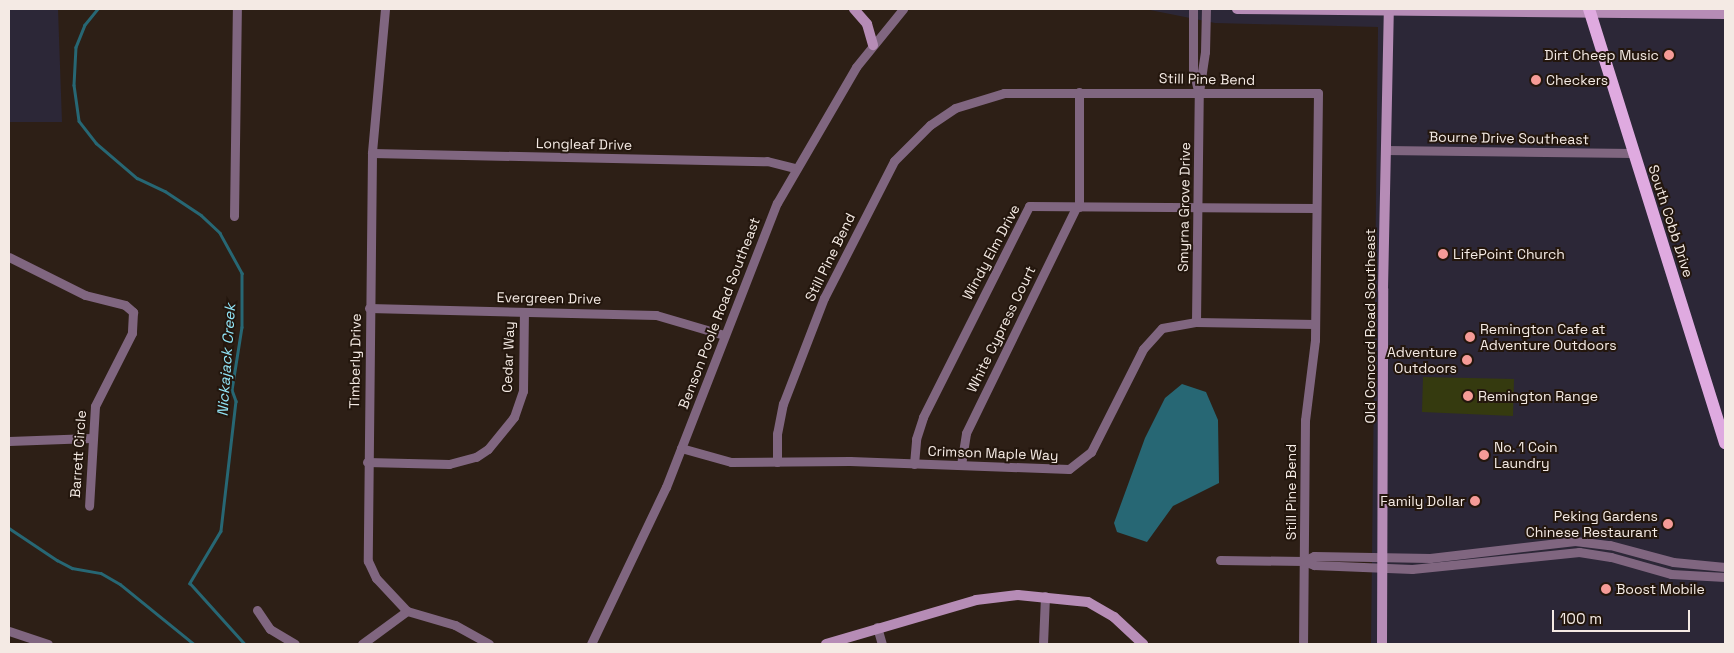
<!DOCTYPE html>
<html>
<head>
<meta charset="utf-8">
<style>
	body { margin:0 }
	#map { position:relative; width:1734px; height:653px; overflow:hidden; background:#2d1f16; font-family:"Space Grotesk",sans-serif }
	div>[style] { position:absolute }
	.commercial>* { inset:0; background:#2c2737 }
	.green>* { inset:0; background:#353a0f }
	.water>* { inset:0; background:#276774 }
	.stream>* { height:2.5px; margin:-1.25px; padding:0 1.25px; transform-origin:1.25px; border-radius:1.25px; background:#276774 }
	.street>* { height:9px; margin:-4.5px; padding:0 4.5px; transform-origin:4.5px; border-radius:4.5px; background:#806680 }
	.secondary>* { height:10px; margin:-5px; padding:0 5px; transform-origin:5px; border-radius:5px; background:#b68cb6 }
	.primary>* { height:12px; margin:-6px; padding:0 6px; transform-origin:6px; border-radius:6px; background:#dfaae0 }
	.dots>* { width:14px; height:14px; translate:-50% -50%; box-sizing:border-box; border:2px solid #23160d; border-radius:50% }
	span { translate:-50% -50%; white-space:nowrap; text-align:center; line-height:1.15; -webkit-text-stroke:4px #23160d; paint-order:stroke }
	.poi-label { font-size:14px; color:#f4eae4 }
	.right { translate:-100% -50%; text-align:right }
	.left { translate:0 -50%; text-align:left }
	.street-label { font-size:14px; color:#f4eae4 }
	.water-label { font-size:15px; color:#92e5f8; font-style:italic }
	.frame { position:absolute; inset:0; border:10px solid #f4eae4; pointer-events:none }
	.scale { position:absolute; left:1552px; top:610px; width:138px; height:22px; box-sizing:border-box; border:2px solid #f4eae4; border-top:0; padding-left:6px; font-size:15px; line-height:18px; white-space:nowrap; color:#f4eae4; -webkit-text-stroke:4px #23160d; paint-order:stroke }
</style>
</head>
<body>
<div id="map">
	<div class="commercial">
		<div style="clip-path:polygon(9px 9px,58px 9px,62px 122px,9px 122px)"></div>
		<div style="clip-path:polygon(1145px 9px,1725px 9px,1725px 644px,1371px 644px,1378px 27px,1215px 23px)"></div>
	</div>
	<div class="green">
		<div style="clip-path:polygon(1423px 377px,1514px 379px,1513px 416px,1422px 412px)"></div>
	</div>
	<div class="water">
		<div style="clip-path:polygon(1182px 384px,1206px 392px,1218px 420px,1219px 483px,1173px 506px,1147px 542px,1117px 532px,1114px 523px,1145px 438px,1165px 398px)"></div>
	</div>
	<div class="stream">
		<div style="left:98px;top:9px;width:21px;rotate:129deg"></div>
		<div style="left:85px;top:25px;width:24px;rotate:112deg"></div>
		<div style="left:76px;top:47px;width:38px;rotate:93deg"></div>
		<div style="left:74px;top:85px;width:36px;rotate:82deg"></div>
		<div style="left:79px;top:121px;width:28px;rotate:52deg"></div>
		<div style="left:96px;top:143px;width:54px;rotate:40.5deg"></div>
		<div style="left:137px;top:178px;width:31px;rotate:25deg"></div>
		<div style="left:165px;top:191px;width:43px;rotate:33.7deg"></div>
		<div style="left:201px;top:215px;width:26px;rotate:43deg"></div>
		<div style="left:220px;top:233px;width:46px;rotate:61.2deg"></div>
		<div style="left:242px;top:273px;width:54px;rotate:90deg"></div>
		<div style="left:242px;top:327px;width:64px;rotate:99deg"></div>
		<div style="left:232px;top:390px;width:12px;rotate:70deg"></div>
		<div style="left:236px;top:401px;width:131px;rotate:96.6deg"></div>
		<div style="left:221px;top:531px;width:61px;rotate:120.8deg"></div>
		<div style="left:190px;top:583px;width:82px;rotate:48deg"></div>
		<div style="left:9px;top:528px;width:58px;rotate:33.7deg"></div>
		<div style="left:57px;top:560px;width:17px;rotate:28deg"></div>
		<div style="left:72px;top:568px;width:29px;rotate:10deg"></div>
		<div style="left:101px;top:573px;width:22px;rotate:30deg"></div>
		<div style="left:120px;top:584px;width:95px;rotate:39deg"></div>
	</div>
	<div class="street">
		<div style="left:385px;top:9px;width:145px;rotate:95.2deg"></div>
		<div style="left:372px;top:153px;width:408px;rotate:90.6deg"></div>
		<div style="left:368px;top:561px;width:19px;rotate:65deg"></div>
		<div style="left:376px;top:578px;width:45px;rotate:46.8deg"></div>
		<div style="left:407px;top:611px;width:50px;rotate:16.3deg"></div>
		<div style="left:455px;top:625px;width:39px;rotate:29deg"></div>
		<div style="left:1193px;top:9px;width:60px;rotate:90deg"></div>
		<div style="left:1193px;top:69px;width:22px;rotate:77deg"></div>
		<div style="left:1385px;top:150px;width:248px;rotate:0.7deg"></div>
		<div style="left:372px;top:153px;width:395px;rotate:1.2deg"></div>
		<div style="left:767px;top:161px;width:29px;rotate:14deg"></div>
		<div style="left:1079px;top:207px;width:115px;rotate:-90deg"></div>
		<div style="left:234px;top:216px;width:207px;rotate:-89.2deg"></div>
		<div style="left:9px;top:257px;width:85px;rotate:26.6deg"></div>
		<div style="left:85px;top:295px;width:41px;rotate:14deg"></div>
		<div style="left:125px;top:305px;width:11px;rotate:41deg"></div>
		<div style="left:133px;top:312px;width:21px;rotate:93deg"></div>
		<div style="left:132px;top:333px;width:82px;rotate:116.9deg"></div>
		<div style="left:95px;top:406px;width:100px;rotate:93.4deg"></div>
		<div style="left:369px;top:308px;width:287px;rotate:1.4deg"></div>
		<div style="left:656px;top:315px;width:71px;rotate:16.4deg"></div>
		<div style="left:1196px;top:322px;width:230px;rotate:-89.3deg"></div>
		<div style="left:1199px;top:92px;width:40px;rotate:-81.5deg"></div>
		<div style="left:1205px;top:52px;width:43px;rotate:-88.7deg"></div>
		<div style="left:9px;top:441px;width:82px;rotate:-2.1deg"></div>
		<div style="left:681px;top:448px;width:52px;rotate:15.6deg"></div>
		<div style="left:731px;top:462px;width:119px;rotate:-0.5deg"></div>
		<div style="left:850px;top:461px;width:219px;rotate:2.1deg"></div>
		<div style="left:1069px;top:469px;width:28px;rotate:-38deg"></div>
		<div style="left:1091px;top:452px;width:115px;rotate:-63.2deg"></div>
		<div style="left:1143px;top:349px;width:28px;rotate:-48deg"></div>
		<div style="left:1162px;top:328px;width:35px;rotate:-10deg"></div>
		<div style="left:1196px;top:322px;width:119px;rotate:1deg"></div>
		<div style="left:367px;top:462px;width:82px;rotate:1.4deg"></div>
		<div style="left:449px;top:464px;width:28px;rotate:-15deg"></div>
		<div style="left:476px;top:457px;width:14px;rotate:-34deg"></div>
		<div style="left:488px;top:449px;width:41px;rotate:-50.9deg"></div>
		<div style="left:514px;top:417px;width:28px;rotate:-71deg"></div>
		<div style="left:523px;top:391px;width:79px;rotate:-89.3deg"></div>
		<div style="left:777px;top:462px;width:28px;rotate:-90deg"></div>
		<div style="left:777px;top:434px;width:31px;rotate:-79deg"></div>
		<div style="left:783px;top:404px;width:114px;rotate:-68.9deg"></div>
		<div style="left:824px;top:298px;width:154px;rotate:-62.9deg"></div>
		<div style="left:894px;top:161px;width:51px;rotate:-45deg"></div>
		<div style="left:930px;top:125px;width:30px;rotate:-34deg"></div>
		<div style="left:955px;top:108px;width:51px;rotate:-17deg"></div>
		<div style="left:1004px;top:93px;width:314px"></div>
		<div style="left:1318px;top:93px;width:247px;rotate:90.7deg"></div>
		<div style="left:1315px;top:340px;width:81px;rotate:97.1deg"></div>
		<div style="left:1305px;top:420px;width:224px;rotate:90.5deg"></div>
		<div style="left:914px;top:464px;width:25px;rotate:-85deg"></div>
		<div style="left:916px;top:439px;width:23px;rotate:-72deg"></div>
		<div style="left:923px;top:417px;width:236px;rotate:-63.3deg"></div>
		<div style="left:1029px;top:206px;width:287px;rotate:0.4deg"></div>
		<div style="left:961px;top:465px;width:32px;rotate:-81deg"></div>
		<div style="left:966px;top:433px;width:251px;rotate:-64deg"></div>
		<div style="left:1220px;top:560px;width:84px;rotate:0.7deg"></div>
		<div style="left:1304px;top:561px;width:11px;rotate:22deg"></div>
		<div style="left:1314px;top:565px;width:98px;rotate:2.3deg"></div>
		<div style="left:1412px;top:569px;width:168px;rotate:-5.8deg"></div>
		<div style="left:1579px;top:552px;width:32px;rotate:9deg"></div>
		<div style="left:1611px;top:557px;width:62px;rotate:15.8deg"></div>
		<div style="left:1671px;top:574px;width:54px;rotate:3.2deg"></div>
		<div style="left:1304px;top:561px;width:11px;rotate:-27deg"></div>
		<div style="left:1314px;top:556px;width:116px;rotate:1deg"></div>
		<div style="left:1430px;top:558px;width:146px;rotate:-6.7deg"></div>
		<div style="left:1575px;top:541px;width:35px;rotate:7deg"></div>
		<div style="left:1610px;top:545px;width:65px;rotate:15.1deg"></div>
		<div style="left:1673px;top:562px;width:52px;rotate:5.5deg"></div>
		<div style="left:257px;top:610px;width:23px;rotate:56deg"></div>
		<div style="left:270px;top:629px;width:29px;rotate:31deg"></div>
		<div style="left:877px;top:627px;width:18px;rotate:74deg"></div>
		<div style="left:9px;top:631px;width:41px;rotate:18.4deg"></div>
		<div style="left:362px;top:644px;width:56px;rotate:-36.3deg"></div>
		<div style="left:591px;top:644px;width:174px;rotate:-64.5deg"></div>
		<div style="left:666px;top:487px;width:305px;rotate:-68.7deg"></div>
		<div style="left:777px;top:203px;width:157px;rotate:-59.8deg"></div>
		<div style="left:856px;top:67px;width:75px;rotate:-51deg"></div>
		<div style="left:1043px;top:644px;width:48px;rotate:-87.6deg"></div>
	</div>
	<div class="secondary">
		<div style="left:854px;top:9px;width:20px;rotate:49deg"></div>
		<div style="left:867px;top:24px;width:22px;rotate:74deg"></div>
		<div style="left:1237px;top:9px;width:488px;rotate:0.6deg"></div>
		<div style="left:826px;top:644px;width:156px;rotate:-16.3deg"></div>
		<div style="left:976px;top:600px;width:42px;rotate:-6.8deg"></div>
		<div style="left:1018px;top:595px;width:70px;rotate:5.7deg"></div>
		<div style="left:1088px;top:602px;width:30px;rotate:30deg"></div>
		<div style="left:1114px;top:617px;width:40px;rotate:43deg"></div>
		<div style="left:1382px;top:644px;width:355px;rotate:-89.8deg"></div>
		<div style="left:1383px;top:289px;width:278px;rotate:-88.8deg"></div>
	</div>
	<div class="primary">
		<div style="left:1589px;top:9px;width:455px;rotate:72.6deg"></div>
	</div>
	<div class="dots">
		<div style="left:1669px;top:55px;background:#f59b97"></div>
		<div style="left:1536px;top:80px;background:#f59b97"></div>
		<div style="left:1443px;top:254px;background:#f59b97"></div>
		<div style="left:1470px;top:337px;background:#f59b97"></div>
		<div style="left:1467px;top:360px;background:#f59b97"></div>
		<div style="left:1468px;top:396px;background:#f59b97"></div>
		<div style="left:1484px;top:455px;background:#f59b97"></div>
		<div style="left:1475px;top:501px;background:#f59b97"></div>
		<div style="left:1668px;top:524px;background:#f59b97"></div>
		<div style="left:1606px;top:589px;background:#f59b97"></div>
	</div>
	<div class="poi-label">
		<span class="right" style="left:1659px;top:55px">Dirt Cheep Music</span>
		<span class="left" style="left:1546px;top:80px">Checkers</span>
		<span class="left" style="left:1453px;top:254px">LifePoint Church</span>
		<span class="left" style="left:1480px;top:337px">Remington Cafe at<br>Adventure Outdoors</span>
		<span class="right" style="left:1457px;top:360px">Adventure<br>Outdoors</span>
		<span class="left" style="left:1478px;top:396px">Remington Range</span>
		<span class="left" style="left:1494px;top:455px">No. 1 Coin<br>Laundry</span>
		<span class="right" style="left:1465px;top:501px">Family Dollar</span>
		<span class="right" style="left:1658px;top:524px">Peking Gardens<br>Chinese Restaurant</span>
		<span class="left" style="left:1616px;top:589px">Boost Mobile</span>
	</div>
	<div class="street-label">
		<span style="left:1207px;top:79px;rotate:1deg">Still Pine Bend</span>
		<span style="left:1509px;top:138px;rotate:1deg">Bourne Drive Southeast</span>
		<span style="left:584px;top:144px;rotate:1deg">Longleaf Drive</span>
		<span style="left:1184px;top:207px;rotate:-89deg">Smyrna Grove Drive</span>
		<span style="left:1671px;top:221px;rotate:72deg">South Cobb Drive</span>
		<span style="left:991px;top:252px;rotate:-62deg">Windy Elm Drive</span>
		<span style="left:830px;top:257px;rotate:-64deg">Still Pine Bend</span>
		<span style="left:549px;top:298px;rotate:1deg">Evergreen Drive</span>
		<span style="left:719px;top:313px;rotate:-69deg">Benson Poole Road Southeast</span>
		<span style="left:1370px;top:326px;rotate:-90deg">Old Concord Road Southeast</span>
		<span style="left:1001px;top:329px;rotate:-64deg">White Cypress Court</span>
		<span style="left:508px;top:357px;rotate:-88deg">Cedar Way</span>
		<span style="left:355px;top:361px;rotate:-89deg">Timberly Drive</span>
		<span style="left:993px;top:453px;rotate:2deg">Crimson Maple Way</span>
		<span style="left:78px;top:454px;rotate:-86deg">Barrett Circle</span>
		<span style="left:1291px;top:492px;rotate:-90deg">Still Pine Bend</span>
	</div>
	<div class="water-label">
		<span style="left:226px;top:360px;rotate:-86deg">Nickajack Creek</span>
	</div>
	<div class="frame"></div>
	<div class="scale">100 m</div>
</div>
</body>
</html>
